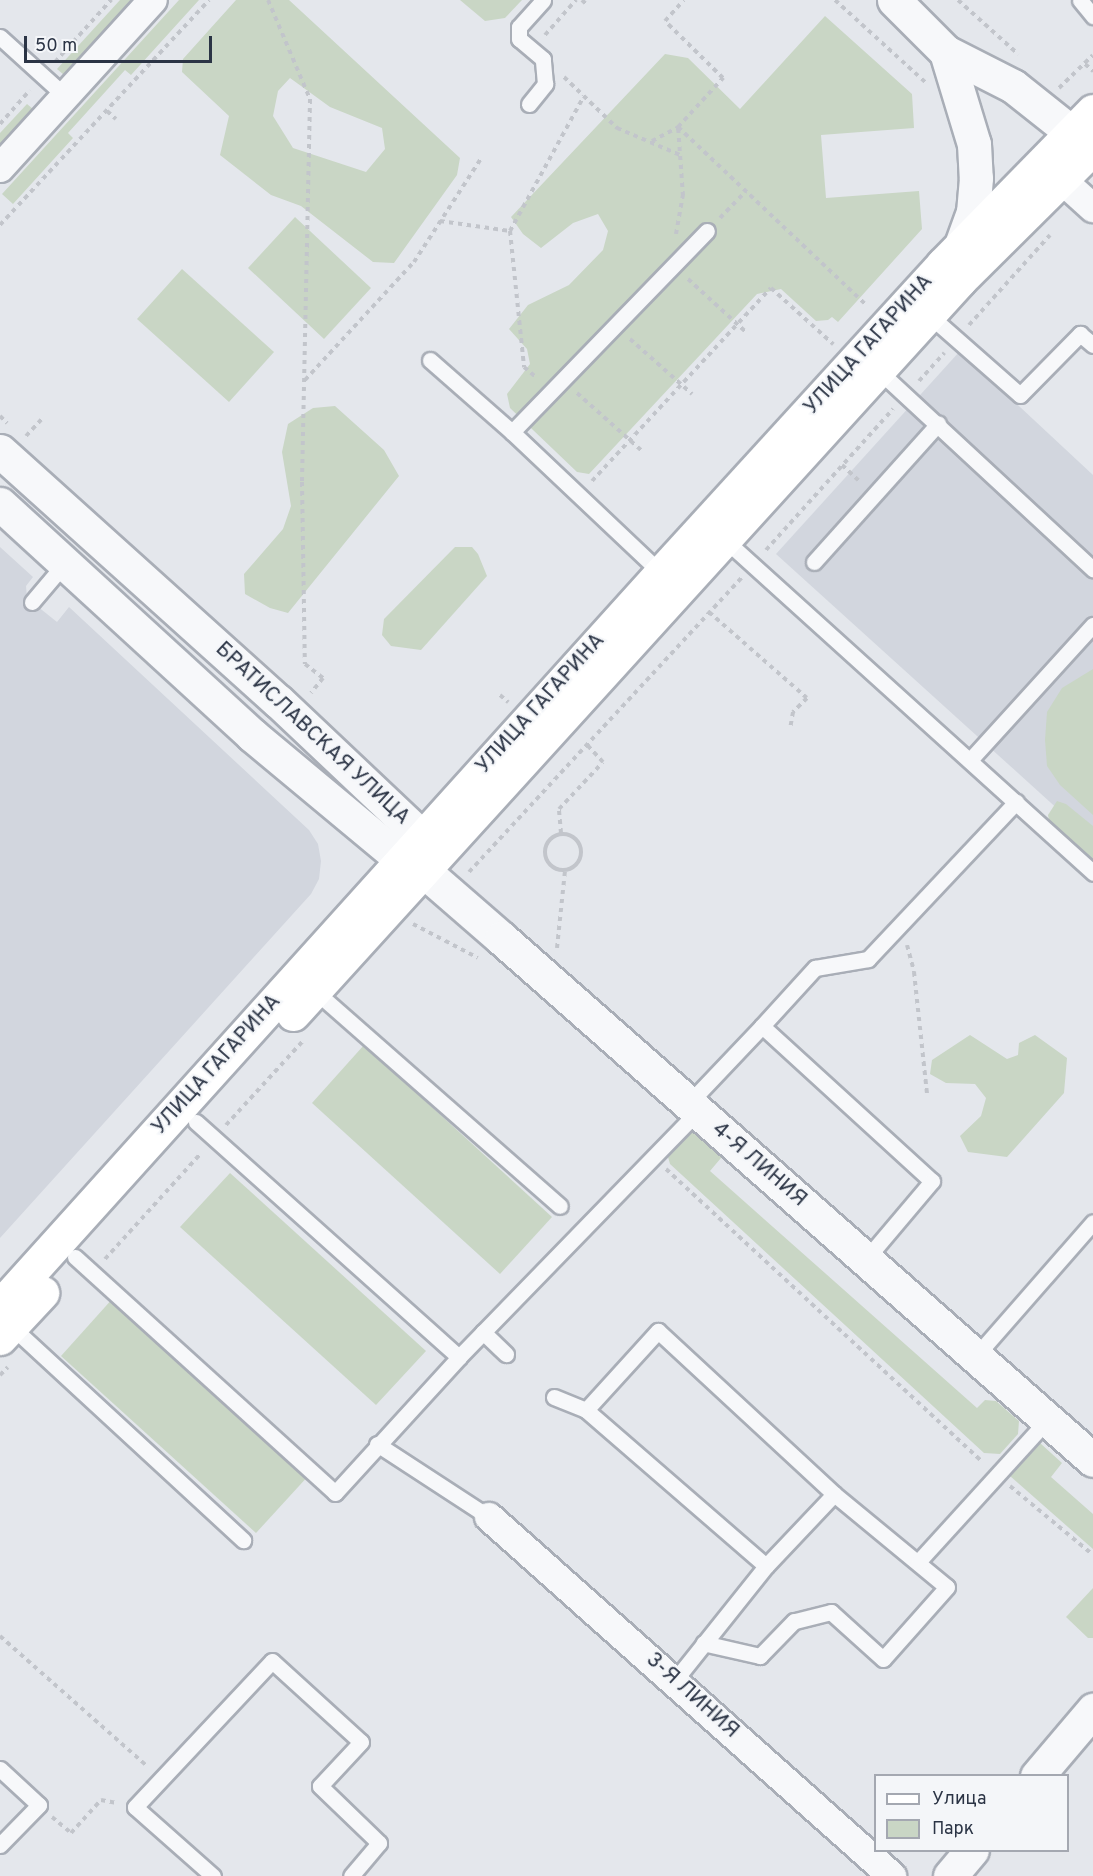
<!DOCTYPE html>
<html>
<head>
<meta charset="utf-8">
<style>
	body { margin:0 }
	#map { position:relative; width:1093px; height:1876px; overflow:hidden; background:#e4e7ec; font-family:Overpass,sans-serif }
	div>[style] { position:absolute }
	.built>* { inset:0; background:#d2d6de }
	.green>* { inset:0; background:#c9d6c5 }
	.path>* { height:4px; margin-top:-2px; transform-origin:0; background:repeating-linear-gradient(90deg,#c2c5cb 0 4.5px,transparent 0 9px) }
	.path>.ring { margin:-2px; padding:0; box-sizing:content-box; background:none; border:4px solid #c2c5cb; border-radius:50% }
	.roads { filter:drop-shadow(2px 0 #a9aeb7) drop-shadow(-2px 0 #a9aeb7) drop-shadow(0 2px #a9aeb7) drop-shadow(0 -2px #a9aeb7) }
	.service>* { height:15px; margin:-7.5px; padding:0 7.5px; transform-origin:7.5px; border-radius:7.5px; background:#f7f8fa }
	.minor>* { height:28px; margin:-14px; padding:0 14px; transform-origin:14px; border-radius:14px; background:#f7f8fa }
	.tertiary>* { height:33px; margin:-16.5px; padding:0 16.5px; transform-origin:16.5px; border-radius:16.5px; background:#f7f8fa }
	.secondary>* { height:33px; margin:-16.5px; padding:0 16.5px; transform-origin:16.5px; border-radius:16.5px; background:#fff }
	span { translate:-50% -50%; white-space:nowrap; text-align:center; line-height:1.15; -webkit-text-stroke:4.5px #f4f6f9; paint-order:stroke }
	.street-label { font-size:21px; color:#2b3445 }
	.legend { position:absolute; left:874px; top:1774px; width:195px; height:78px; box-sizing:border-box; background:#f4f6f9; border:2px solid #a4a8b1; margin:0; padding:8px 10px; list-style:none; font-size:18px; color:#2b3445 }
	.legend li { display:flex; align-items:center; gap:12px; height:30px }
	.legend b { width:30px; border:2px solid #a4a8b1 }
	.scale { position:absolute; left:24px; top:36px; width:188px; height:27px; box-sizing:border-box; border:3px solid #2b3445; border-top:0; padding-left:8px; font-size:18px; line-height:21px; white-space:nowrap; color:#2b3445; -webkit-text-stroke:4px #f4f6f9; paint-order:stroke }
</style>
</head>
<body>
<div id="map">
	<div class="built">
		<div style="clip-path:polygon(960px 351px,1093px 475px,1093px 841px,776px 554px)"></div>
		<div style="clip-path:polygon(0 547px,33px 577px,26px 586px,27px 598px,57px 622px,69px 607px,309px 830px,318px 844px,321px 861px,319px 879px,311px 894px,0 1238px)"></div>
	</div>
	<div class="green">
		<div style="clip-path:polygon(120px 0,133px 0,64px 75px,57px 69px)"></div>
		<div style="clip-path:polygon(179px 0,199px 0,131px 75px,125px 70px,68px 133px,73px 138px,13px 204px,2px 194px)"></div>
		<div style="clip-path:polygon(evenodd,236px 0,289px 0,460px 158px,457px 175px,394px 263px,373px 262px,301px 206px,271px 195px,220px 155px,229px 116px,182px 72px,183px 59px,236px 0,290px 78px,330px 107px,382px 128px,385px 149px,366px 172px,293px 148px,273px 116px,278px 91px,290px 78px)"></div>
		<div style="clip-path:polygon(460px 0,522px 0,505px 18px,485px 21px)"></div>
		<div style="clip-path:polygon(825px 16px,912px 94px,914px 128px,821px 135px,826px 198px,919px 191px,922px 229px,838px 322px,832px 317px,828px 320px,816px 321px,781px 289px,757px 294px,589px 474px,577px 472px,510px 408px,507px 394px,530px 364px,527px 349px,509px 329px,528px 305px,569px 285px,603px 250px,608px 231px,598px 214px,573px 223px,541px 248px,523px 234px,511px 217px,665px 54px,688px 58px,740px 109px)"></div>
		<div style="clip-path:polygon(27px 104px,33px 109px,0 145px,0 133px)"></div>
		<div style="clip-path:polygon(295px 217px,371px 288px,324px 339px,248px 268px)"></div>
		<div style="clip-path:polygon(182px 269px,274px 352px,229px 402px,137px 319px)"></div>
		<div style="clip-path:polygon(335px 406px,384px 450px,399px 476px,288px 613px,270px 608px,245px 594px,244px 574px,283px 529px,291px 506px,282px 452px,288px 424px,313px 408px)"></div>
		<div style="clip-path:polygon(455px 547px,472px 547px,478px 554px,487px 576px,421px 650px,391px 646px,382px 635px,384px 619px)"></div>
		<div style="clip-path:polygon(1093px 669px,1093px 815px,1060px 785px,1047px 766px,1045px 740px,1047px 712px,1062px 688px)"></div>
		<div style="clip-path:polygon(1057px 801px,1066px 804px,1093px 826px,1093px 865px,1050px 825px,1048px 815px)"></div>
		<div style="clip-path:polygon(970px 1035px,1007px 1059px,1018px 1055px,1019px 1043px,1035px 1035px,1067px 1058px,1064px 1093px,1007px 1157px,968px 1152px,960px 1136px,981px 1116px,986px 1098px,975px 1084px,946px 1083px,930px 1074px,932px 1060px)"></div>
		<div style="clip-path:polygon(364px 1045px,552px 1217px,500px 1274px,312px 1103px)"></div>
		<div style="clip-path:polygon(691px 1130px,704px 1131px,721px 1148px,721px 1158px,710px 1171px,977px 1408px,985px 1400px,996px 1401px,1019px 1421px,1018px 1434px,1000px 1454px,984px 1453px,670px 1164px,668px 1157px)"></div>
		<div style="clip-path:polygon(230px 1173px,426px 1351px,376px 1405px,180px 1227px)"></div>
		<div style="clip-path:polygon(114px 1297px,310px 1474px,256px 1533px,61px 1356px)"></div>
		<div style="clip-path:polygon(1040px 1443px,1062px 1463px,1051px 1477px,1093px 1514px,1093px 1549px,1010px 1476px)"></div>
		<div style="clip-path:polygon(1093px 1588px,1093px 1638px,1088px 1638px,1066px 1617px)"></div>
	</div>
	<div class="path">
		<div style="left:268px;top:0;width:108px;rotate:67deg"></div>
		<div style="left:310px;top:99px;width:383px;rotate:91.2deg"></div>
		<div style="left:302px;top:482px;width:182px;rotate:89.1deg"></div>
		<div style="left:305px;top:664px;width:23px;rotate:38deg"></div>
		<div style="left:323px;top:678px;width:19px;rotate:129deg"></div>
		<div style="left:582px;top:0;width:7px;rotate:45deg"></div>
		<div style="left:835px;top:0;width:122px;rotate:42.3deg"></div>
		<div style="left:958px;top:0;width:81px;rotate:42deg"></div>
		<div style="left:545px;top:35px;width:47px;rotate:-48.5deg"></div>
		<div style="left:55px;top:62px;width:84px;rotate:-47.9deg"></div>
		<div style="left:1085px;top:64px;width:11px;rotate:41deg"></div>
		<div style="left:564px;top:77px;width:74px;rotate:43.9deg"></div>
		<div style="left:617px;top:128px;width:69px;rotate:23.2deg"></div>
		<div style="left:1059px;top:88px;width:47px;rotate:-44.1deg"></div>
		<div style="left:107px;top:111px;width:12px;rotate:42deg"></div>
		<div style="left:0;top:124px;width:45px;rotate:-48.6deg"></div>
		<div style="left:652px;top:141px;width:30px;rotate:-28deg"></div>
		<div style="left:678px;top:127px;width:260px;rotate:43.4deg"></div>
		<div style="left:720px;top:218px;width:37px;rotate:-46deg"></div>
		<div style="left:440px;top:221px;width:71px;rotate:8.1deg"></div>
		<div style="left:510px;top:231px;width:137px;rotate:84.1deg"></div>
		<div style="left:524px;top:367px;width:17px;rotate:40deg"></div>
		<div style="left:0;top:225px;width:307px;rotate:-47.1deg"></div>
		<div style="left:510px;top:231px;width:154px;rotate:-61.3deg"></div>
		<div style="left:676px;top:234px;width:39px;rotate:-80deg"></div>
		<div style="left:683px;top:196px;width:69px;rotate:-94.1deg"></div>
		<div style="left:678px;top:127px;width:67px;rotate:-47.4deg"></div>
		<div style="left:723px;top:78px;width:81px;rotate:-135.5deg"></div>
		<div style="left:665px;top:21px;width:28px;rotate:-48deg"></div>
		<div style="left:688px;top:279px;width:80px;rotate:42.5deg"></div>
		<div style="left:969px;top:325px;width:121px;rotate:-48deg"></div>
		<div style="left:630px;top:339px;width:83px;rotate:41.6deg"></div>
		<div style="left:305px;top:380px;width:161px;rotate:-47.3deg"></div>
		<div style="left:414px;top:262px;width:125px;rotate:-57.1deg"></div>
		<div style="left:919px;top:381px;width:38px;rotate:-48deg"></div>
		<div style="left:577px;top:393px;width:86px;rotate:41.7deg"></div>
		<div style="left:0;top:416px;width:10px;rotate:45deg"></div>
		<div style="left:26px;top:436px;width:23px;rotate:-47deg"></div>
		<div style="left:842px;top:465px;width:25px;rotate:43deg"></div>
		<div style="left:592px;top:481px;width:263px;rotate:-47.2deg"></div>
		<div style="left:771px;top:288px;width:84px;rotate:42.1deg"></div>
		<div style="left:766px;top:550px;width:190px;rotate:-48deg"></div>
		<div style="left:709px;top:612px;width:130px;rotate:41.3deg"></div>
		<div style="left:807px;top:698px;width:20px;rotate:135deg"></div>
		<div style="left:793px;top:712px;width:17px;rotate:100deg"></div>
		<div style="left:500px;top:695px;width:11px;rotate:41deg"></div>
		<div style="left:561px;top:833px;width:24px;rotate:-95deg"></div>
		<div style="left:559px;top:809px;width:64px;rotate:-46.9deg"></div>
		<div style="left:603px;top:762px;width:23px;rotate:-133deg"></div>
		<div class="ring" style="left:545px;top:834px;width:32px;height:32px"></div>
		<div style="left:469px;top:872px;width:401px;rotate:-47.2deg"></div>
		<div style="left:413px;top:924px;width:73px;rotate:27.6deg"></div>
		<div style="left:907px;top:945px;width:28px;rotate:75deg"></div>
		<div style="left:914px;top:972px;width:122px;rotate:83.9deg"></div>
		<div style="left:557px;top:948px;width:77px;rotate:-84.1deg"></div>
		<div style="left:226px;top:1125px;width:113px;rotate:-47.5deg"></div>
		<div style="left:666px;top:1169px;width:431px;rotate:42.8deg"></div>
		<div style="left:105px;top:1259px;width:143px;rotate:-47.8deg"></div>
		<div style="left:0;top:1375px;width:11px;rotate:-45deg"></div>
		<div style="left:1010px;top:1486px;width:108px;rotate:39.7deg"></div>
		<div style="left:0;top:1636px;width:196px;rotate:41.5deg"></div>
		<div style="left:52px;top:1817px;width:25px;rotate:40deg"></div>
		<div style="left:71px;top:1833px;width:45px;rotate:-47.7deg"></div>
		<div style="left:101px;top:1800px;width:16px;rotate:11deg"></div>
	</div>
	<div class="roads">
		<div class="service">
			<div style="left:1080px;top:0;width:21px;rotate:51deg"></div>
			<div style="left:0;top:37px;width:88px;rotate:42.2deg"></div>
			<div style="left:529px;top:104px;width:26px;rotate:-51deg"></div>
			<div style="left:545px;top:84px;width:25px;rotate:-95deg"></div>
			<div style="left:543px;top:59px;width:31px;rotate:-140deg"></div>
			<div style="left:519px;top:39px;width:12px;rotate:-90deg"></div>
			<div style="left:519px;top:27px;width:36px;rotate:-48deg"></div>
			<div style="left:929px;top:315px;width:121px;rotate:41.3deg"></div>
			<div style="left:1020px;top:395px;width:86px;rotate:-45.5deg"></div>
			<div style="left:1080px;top:334px;width:17px;rotate:40deg"></div>
			<div style="left:430px;top:360px;width:109px;rotate:41.3deg"></div>
			<div style="left:512px;top:432px;width:205px;rotate:43.4deg"></div>
			<div style="left:879px;top:371px;width:292px;rotate:42.8deg"></div>
			<div style="left:512px;top:432px;width:280px;rotate:-45.9deg"></div>
			<div style="left:724px;top:539px;width:498px;rotate:42.1deg"></div>
			<div style="left:814px;top:562px;width:186px;rotate:-48.1deg"></div>
			<div style="left:32px;top:602px;width:51px;rotate:-49.8deg"></div>
			<div style="left:970px;top:760px;width:183px;rotate:-47.7deg"></div>
			<div style="left:314px;top:990px;width:327px;rotate:41.3deg"></div>
			<div style="left:762px;top:1026px;width:79px;rotate:-47.6deg"></div>
			<div style="left:815px;top:968px;width:54px;rotate:-9.6deg"></div>
			<div style="left:868px;top:959px;width:216px;rotate:-46.7deg"></div>
			<div style="left:689px;top:1103px;width:106px;rotate:-46.5deg"></div>
			<div style="left:762px;top:1026px;width:230px;rotate:42.4deg"></div>
			<div style="left:932px;top:1181px;width:102px;rotate:130.2deg"></div>
			<div style="left:196px;top:1122px;width:353px;rotate:41.8deg"></div>
			<div style="left:459px;top:1357px;width:343px;rotate:-45.8deg"></div>
			<div style="left:75px;top:1257px;width:351px;rotate:42.2deg"></div>
			<div style="left:335px;top:1493px;width:184px;rotate:-47.6deg"></div>
			<div style="left:11px;top:1326px;width:316px;rotate:42.7deg"></div>
			<div style="left:483px;top:1332px;width:32px;rotate:44deg"></div>
			<div style="left:975px;top:1357px;width:179px;rotate:-48.8deg"></div>
			<div style="left:554px;top:1397px;width:35px;rotate:22deg"></div>
			<div style="left:586px;top:1410px;width:238px;rotate:40.9deg"></div>
			<div style="left:586px;top:1410px;width:107px;rotate:-47.7deg"></div>
			<div style="left:658px;top:1331px;width:240px;rotate:42.8deg"></div>
			<div style="left:834px;top:1494px;width:146px;rotate:39.5deg"></div>
			<div style="left:947px;top:1587px;width:96px;rotate:131.6deg"></div>
			<div style="left:883px;top:1659px;width:70px;rotate:-137.9deg"></div>
			<div style="left:831px;top:1612px;width:38px;rotate:166deg"></div>
			<div style="left:794px;top:1621px;width:49px;rotate:134.2deg"></div>
			<div style="left:760px;top:1656px;width:58px;rotate:-167.2deg"></div>
			<div style="left:377px;top:1444px;width:134px;rotate:33.1deg"></div>
			<div style="left:918px;top:1562px;width:192px;rotate:-47.7deg"></div>
			<div style="left:675px;top:1680px;width:146px;rotate:-51.4deg"></div>
			<div style="left:766px;top:1566px;width:99px;rotate:-46.6deg"></div>
			<div style="left:0;top:1769px;width:53px;rotate:42.7deg"></div>
			<div style="left:39px;top:1805px;width:56px;rotate:134.3deg"></div>
			<div style="left:213px;top:1876px;width:104px;rotate:-138.5deg"></div>
			<div style="left:135px;top:1807px;width:200px;rotate:-46.8deg"></div>
			<div style="left:272px;top:1661px;width:120px;rotate:42.3deg"></div>
			<div style="left:361px;top:1742px;width:60px;rotate:133deg"></div>
			<div style="left:320px;top:1786px;width:82px;rotate:44deg"></div>
			<div style="left:379px;top:1843px;width:43px;rotate:130.3deg"></div>
		</div>
		<div class="minor">
			<div style="left:0;top:168px;width:227px;rotate:-47.7deg"></div>
			<div style="left:1062px;top:180px;width:42px;rotate:42.1deg"></div>
			<div style="left:489px;top:1517px;width:540px;rotate:41.7deg"></div>
		</div>
		<div class="tertiary">
			<div style="left:894px;top:0;width:74px;rotate:45deg"></div>
			<div style="left:946px;top:52px;width:75px;rotate:26.9deg"></div>
			<div style="left:1013px;top:86px;width:75px;rotate:38.5deg"></div>
			<div style="left:946px;top:52px;width:96px;rotate:73.1deg"></div>
			<div style="left:974px;top:144px;width:34px;rotate:87deg"></div>
			<div style="left:976px;top:178px;width:34px;rotate:95deg"></div>
			<div style="left:973px;top:212px;width:35px;rotate:110deg"></div>
			<div style="left:0;top:451px;width:374px;rotate:42deg"></div>
			<div style="left:278px;top:701px;width:197px;rotate:43.4deg"></div>
			<div style="left:421px;top:836px;width:31px;rotate:86deg"></div>
			<div style="left:0;top:504px;width:342px;rotate:42.5deg"></div>
			<div style="left:252px;top:735px;width:194px;rotate:39.8deg"></div>
			<div style="left:401px;top:859px;width:26px;rotate:28deg"></div>
			<div style="left:424px;top:871px;width:102px;rotate:41deg"></div>
			<div style="left:501px;top:938px;width:789px;rotate:41.4deg"></div>
			<div style="left:1037px;top:1776px;width:87px;rotate:-49.7deg"></div>
			<div style="left:950px;top:1876px;width:34px;rotate:-50deg"></div>
		</div>
		<div class="secondary">
			<div style="left:293px;top:1014px;width:992px;rotate:-47.74deg"></div>
			<div style="left:960px;top:280px;width:187px;rotate:-44.8deg"></div>
			<div style="left:0;top:1306px;width:987px;rotate:-47.96deg"></div>
			<div style="left:661px;top:573px;width:418px;rotate:-47.6deg"></div>
			<div style="left:943px;top:264px;width:214px;rotate:-45.6deg"></div>
			<div style="left:0;top:1338px;width:62px;rotate:-47deg"></div>
		</div>
	</div>
	<div class="street-label">
		<span style="left:869px;top:345px;rotate:-48deg">УЛИЦА ГАГАРИНА</span>
		<span style="left:541px;top:704px;rotate:-48deg">УЛИЦА ГАГАРИНА</span>
		<span style="left:312px;top:734px;rotate:43deg">БРАТИСЛАВСКАЯ УЛИЦА</span>
		<span style="left:217px;top:1065px;rotate:-48deg">УЛИЦА ГАГАРИНА</span>
		<span style="left:759px;top:1165px;rotate:41deg">4-Я ЛИНИЯ</span>
		<span style="left:692px;top:1696px;rotate:42deg">3-Я ЛИНИЯ</span>
	</div>
	<ul class="legend">
	<li><b style="height:8px;background:#fff"></b>Улица</li>
	<li><b style="height:16px;background:#c9d6c5"></b>Парк</li>
	</ul>
	<div class="scale">50 m</div>
</div>
</body>
</html>
